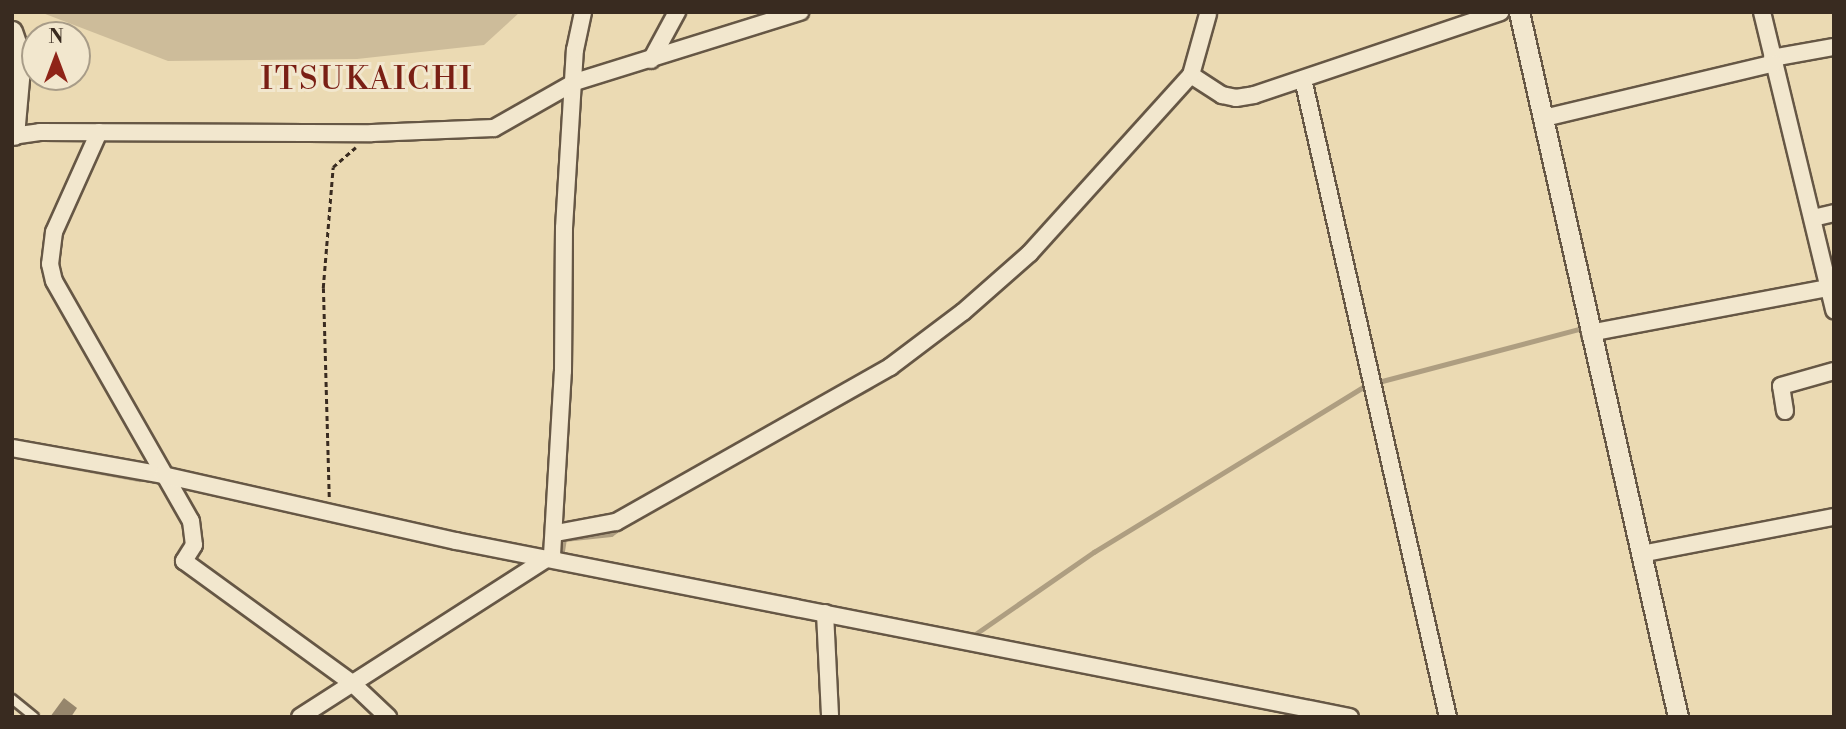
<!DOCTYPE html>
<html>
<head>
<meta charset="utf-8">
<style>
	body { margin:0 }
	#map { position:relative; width:1846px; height:729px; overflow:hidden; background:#ebdab3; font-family:"Libre Bodoni",serif }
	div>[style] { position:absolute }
	.green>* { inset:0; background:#cdbc9a }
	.stream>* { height:4.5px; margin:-2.25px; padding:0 2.25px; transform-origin:2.25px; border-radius:2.25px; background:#ae9e81 }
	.building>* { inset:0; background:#96866c }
	.path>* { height:2.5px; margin-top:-1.25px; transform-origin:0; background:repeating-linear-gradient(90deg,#392b20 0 5px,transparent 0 8.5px) }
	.roads { filter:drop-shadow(2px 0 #665745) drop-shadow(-2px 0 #665745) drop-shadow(0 2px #665745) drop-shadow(0 -2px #665745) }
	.service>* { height:8px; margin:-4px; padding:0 4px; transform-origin:4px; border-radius:4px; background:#f2e7ce }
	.minor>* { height:16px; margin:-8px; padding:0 8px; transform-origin:8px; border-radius:8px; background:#f2e7ce }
	.tertiary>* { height:19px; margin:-9.5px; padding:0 9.5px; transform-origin:9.5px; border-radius:9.5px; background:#f2e7ce }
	span { translate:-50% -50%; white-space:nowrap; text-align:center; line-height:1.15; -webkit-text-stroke:6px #f2e7ce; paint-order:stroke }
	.quarter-label { font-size:32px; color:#7a1f14; letter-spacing:2px }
	.frame { position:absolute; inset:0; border:14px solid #392b20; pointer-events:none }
	.north { position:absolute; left:21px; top:21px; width:70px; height:70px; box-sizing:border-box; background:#f2e7ce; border:2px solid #a89c88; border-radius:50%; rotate:0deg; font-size:19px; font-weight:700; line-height:28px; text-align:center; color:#392b20 }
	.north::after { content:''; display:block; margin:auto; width:24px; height:32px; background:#8f2418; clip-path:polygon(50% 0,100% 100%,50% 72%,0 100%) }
</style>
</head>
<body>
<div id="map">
	<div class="green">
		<div style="clip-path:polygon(40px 12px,520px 12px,484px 45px,357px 59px,168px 61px)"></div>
	</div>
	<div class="stream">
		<div style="left:1649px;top:314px;width:177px;rotate:-10.7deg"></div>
		<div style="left:820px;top:415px;width:58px;rotate:-28.8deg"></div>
		<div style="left:20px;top:457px;width:121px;rotate:10.5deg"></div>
		<div style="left:562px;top:551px;width:12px;rotate:-81deg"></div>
		<div style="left:564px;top:539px;width:47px;rotate:-6.1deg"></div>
		<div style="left:611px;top:534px;width:12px;rotate:-35deg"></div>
		<div style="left:974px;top:635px;width:146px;rotate:-34.7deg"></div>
		<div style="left:1094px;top:552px;width:320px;rotate:-31.5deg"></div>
		<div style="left:1367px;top:385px;width:227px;rotate:-14.8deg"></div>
	</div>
	<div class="building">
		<div style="clip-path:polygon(64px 698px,77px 708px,71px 717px,50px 717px)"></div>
	</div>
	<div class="path">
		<div style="left:329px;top:497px;width:209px;rotate:-91.6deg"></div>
		<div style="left:323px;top:288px;width:121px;rotate:-85.3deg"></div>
		<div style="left:333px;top:167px;width:30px;rotate:-41deg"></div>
	</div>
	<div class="roads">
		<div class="service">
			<div style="left:12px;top:699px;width:28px;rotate:39deg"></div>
		</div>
		<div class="minor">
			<div style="left:1762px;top:12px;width:307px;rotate:76.4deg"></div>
			<div style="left:1772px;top:58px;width:63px;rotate:-10.1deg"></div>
			<div style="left:651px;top:60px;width:55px;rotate:-61.6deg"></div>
			<div style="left:1191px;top:75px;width:37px;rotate:33deg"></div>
			<div style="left:1222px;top:95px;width:14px;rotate:12deg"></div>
			<div style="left:1236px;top:98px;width:18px;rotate:-9deg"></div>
			<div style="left:1254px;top:95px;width:260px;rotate:-18.6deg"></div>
			<div style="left:1303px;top:79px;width:654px;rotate:77.2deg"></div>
			<div style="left:1544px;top:118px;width:236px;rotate:-13.4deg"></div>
			<div style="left:99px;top:132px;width:110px;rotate:114.2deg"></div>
			<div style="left:54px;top:232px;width:32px;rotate:97deg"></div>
			<div style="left:50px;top:264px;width:17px;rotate:77deg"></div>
			<div style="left:54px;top:281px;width:276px;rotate:60.3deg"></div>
			<div style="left:191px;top:521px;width:24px;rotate:83deg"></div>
			<div style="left:194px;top:545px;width:19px;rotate:122deg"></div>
			<div style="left:184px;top:561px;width:208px;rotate:36deg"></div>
			<div style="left:352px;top:683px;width:50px;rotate:43.4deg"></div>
			<div style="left:12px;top:136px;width:28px;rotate:-8deg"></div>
			<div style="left:40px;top:132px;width:332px;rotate:0.2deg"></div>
			<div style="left:372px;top:133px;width:122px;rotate:-2.3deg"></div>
			<div style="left:494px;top:128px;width:93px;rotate:-29.6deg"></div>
			<div style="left:575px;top:82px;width:236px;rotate:-17.3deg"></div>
			<div style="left:1813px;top:218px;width:22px;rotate:-13deg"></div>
			<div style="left:1590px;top:333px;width:248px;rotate:-10.7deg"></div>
			<div style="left:1785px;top:411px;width:25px;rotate:-99deg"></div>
			<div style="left:1781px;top:386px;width:55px;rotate:-15.8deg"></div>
			<div style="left:12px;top:448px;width:153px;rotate:10.1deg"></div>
			<div style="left:163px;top:475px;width:300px;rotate:12.7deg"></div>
			<div style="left:456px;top:541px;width:911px;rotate:11.14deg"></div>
			<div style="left:556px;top:533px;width:61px;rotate:-10.4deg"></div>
			<div style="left:616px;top:522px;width:315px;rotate:-29.5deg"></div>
			<div style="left:890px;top:367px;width:91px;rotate:-37deg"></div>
			<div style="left:963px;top:312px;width:89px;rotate:-41.4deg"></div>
			<div style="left:1030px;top:253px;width:240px;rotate:-47.9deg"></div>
			<div style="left:1191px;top:75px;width:63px;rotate:-74.4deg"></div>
			<div style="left:1641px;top:554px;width:197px;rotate:-10.9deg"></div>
			<div style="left:825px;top:613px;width:104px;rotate:87.2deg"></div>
			<div style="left:300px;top:717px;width:300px;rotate:-32.7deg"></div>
			<div style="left:552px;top:555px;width:184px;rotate:-86.6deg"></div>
			<div style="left:563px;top:371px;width:143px;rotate:-89.6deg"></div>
			<div style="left:564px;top:228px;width:178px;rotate:-86.5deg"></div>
			<div style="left:575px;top:50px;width:39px;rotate:-78deg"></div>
		</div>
		<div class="tertiary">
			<div style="left:1519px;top:12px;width:723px;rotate:77.29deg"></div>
			<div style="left:12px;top:31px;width:28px;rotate:71deg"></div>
			<div style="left:21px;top:57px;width:78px;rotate:95.1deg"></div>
		</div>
	</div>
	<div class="quarter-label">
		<span style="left:367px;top:79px">ITSUKAICHI</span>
	</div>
	<div class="frame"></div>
	<div class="north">N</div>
</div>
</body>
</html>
